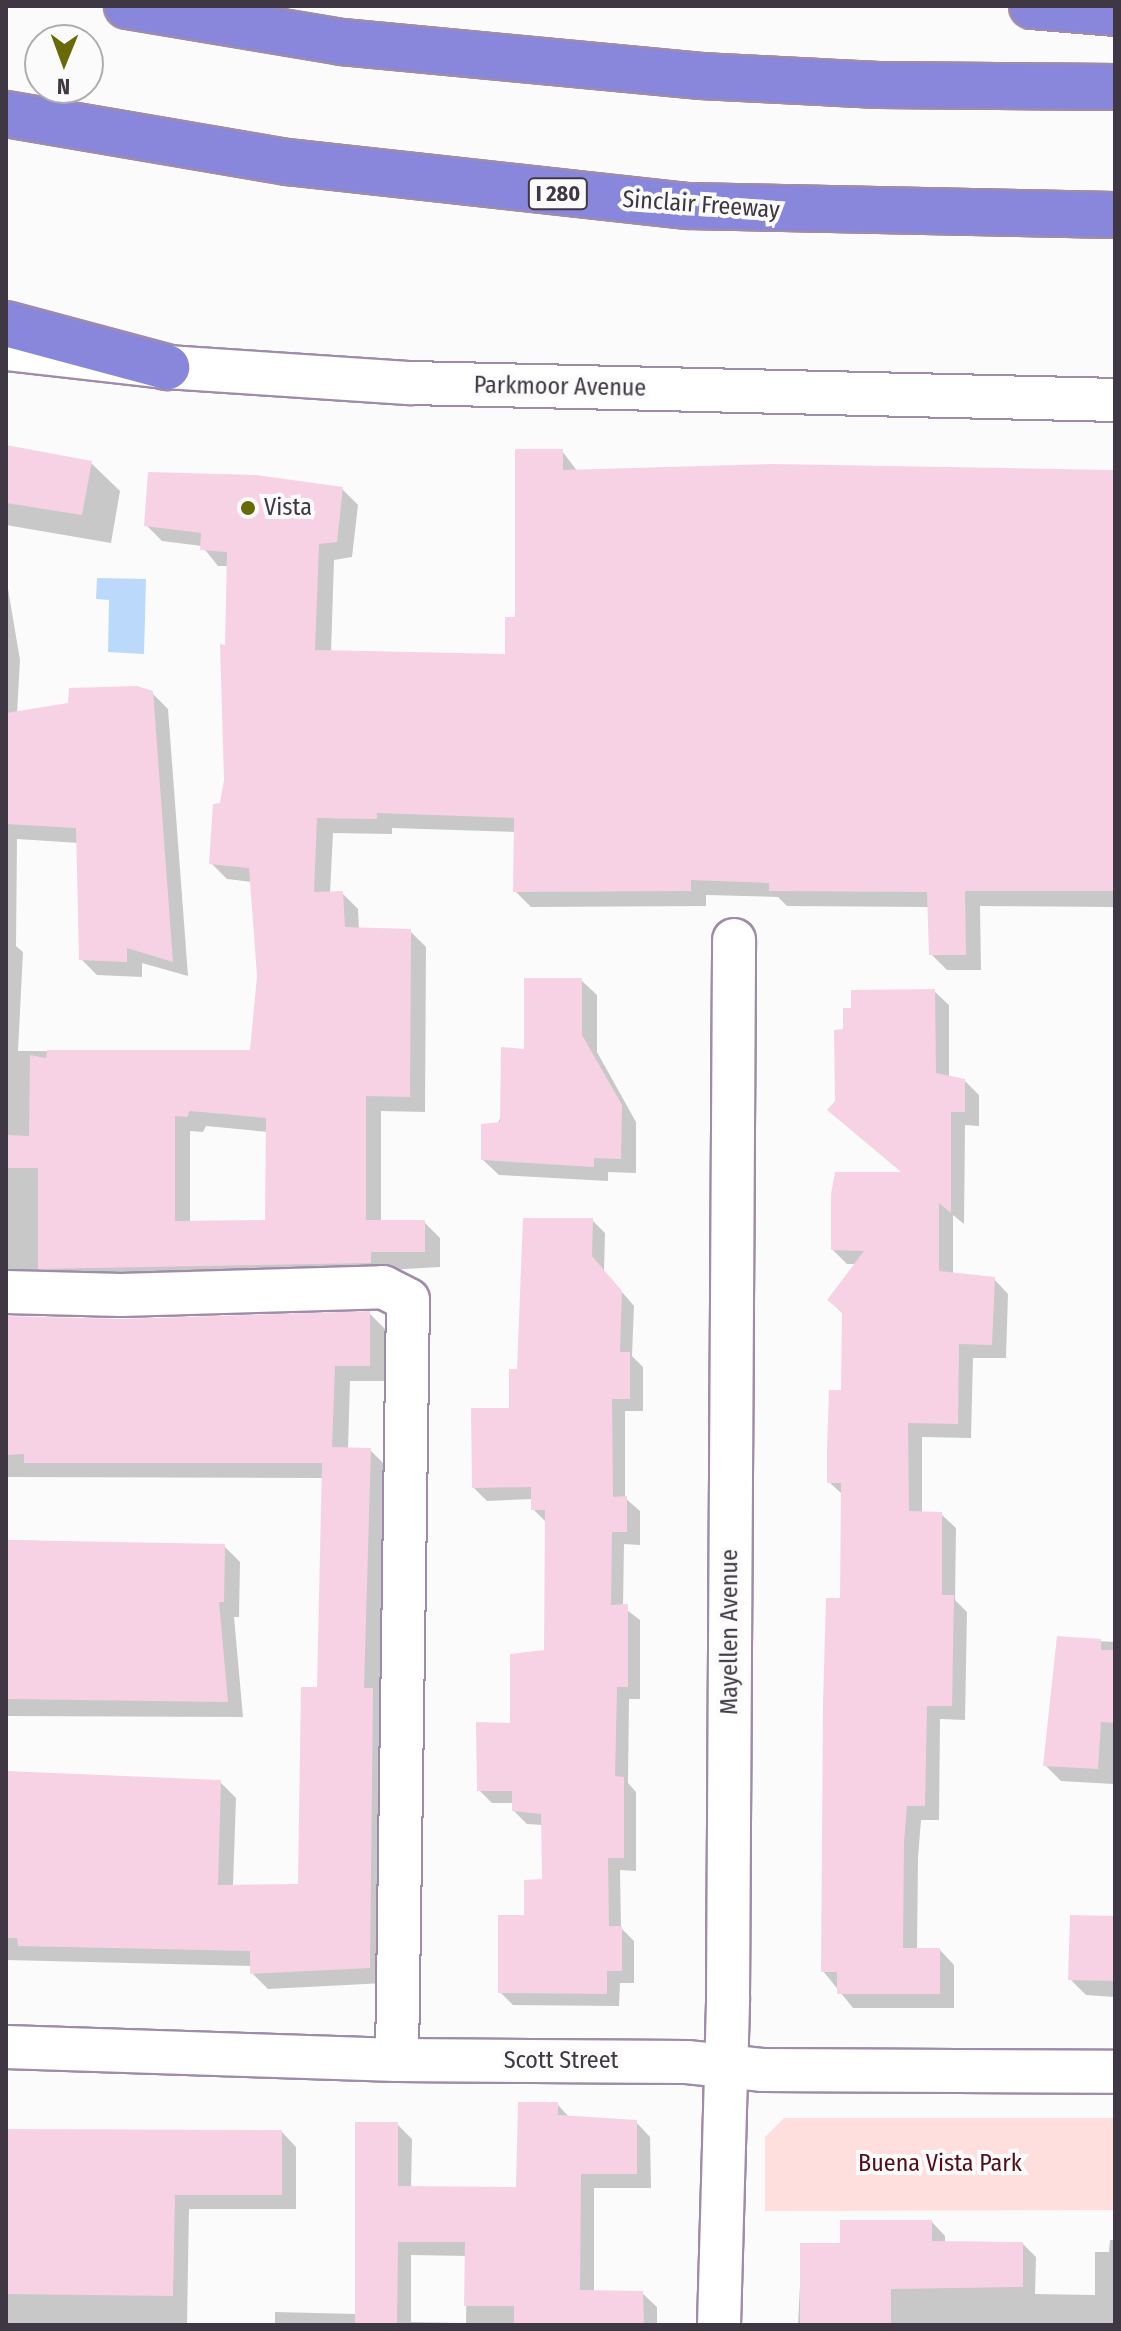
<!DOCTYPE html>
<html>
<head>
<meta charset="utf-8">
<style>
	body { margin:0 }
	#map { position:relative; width:1121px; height:2331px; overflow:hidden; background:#fbfbfb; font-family:"Fira Sans Condensed",sans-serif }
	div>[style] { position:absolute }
	.green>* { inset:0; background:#ffdede }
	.water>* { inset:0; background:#bbd9fa }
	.shadow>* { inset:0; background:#0003 }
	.building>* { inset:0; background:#f7d2e5 }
	.roads { filter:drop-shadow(2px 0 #a08caa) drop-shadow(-2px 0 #a08caa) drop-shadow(0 2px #a08caa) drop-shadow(0 -2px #a08caa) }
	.minor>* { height:42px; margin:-21px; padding:0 21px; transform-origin:21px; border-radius:21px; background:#fff }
	.highway>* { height:44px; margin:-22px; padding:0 22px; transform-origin:22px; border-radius:22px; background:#8887db }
	.dots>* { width:22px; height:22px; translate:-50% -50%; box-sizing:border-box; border:4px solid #fbfbfb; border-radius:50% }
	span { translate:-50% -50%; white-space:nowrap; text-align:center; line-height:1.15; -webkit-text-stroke:8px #fbfbfb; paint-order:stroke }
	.shield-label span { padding:2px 6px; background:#fbfbfb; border:2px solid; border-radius:6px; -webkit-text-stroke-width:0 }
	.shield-label { font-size:22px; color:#3f3743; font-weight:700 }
	.street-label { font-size:24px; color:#3f3743 }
	.poi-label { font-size:24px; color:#3f3743 }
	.left { translate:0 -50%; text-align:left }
	.park-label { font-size:24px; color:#540e1a }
	.frame { position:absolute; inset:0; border:8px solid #3f3743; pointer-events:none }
	.north { position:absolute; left:24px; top:24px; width:80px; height:80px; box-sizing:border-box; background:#fbfbfb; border:2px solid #b0adb1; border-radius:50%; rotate:181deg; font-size:22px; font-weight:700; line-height:32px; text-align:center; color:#3f3743 }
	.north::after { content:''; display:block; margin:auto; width:28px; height:36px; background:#686907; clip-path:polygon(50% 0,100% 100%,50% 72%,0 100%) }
</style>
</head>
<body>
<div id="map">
	<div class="green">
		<div style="clip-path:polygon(784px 2118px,1115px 2118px,1115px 2210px,765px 2211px,765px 2137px)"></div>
	</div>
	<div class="water">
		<div style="clip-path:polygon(97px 578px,146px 579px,144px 654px,108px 652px,109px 600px,96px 599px)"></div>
	</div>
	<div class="shadow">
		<div style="clip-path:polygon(6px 447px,91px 463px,120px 491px,111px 543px,6px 525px)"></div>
		<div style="clip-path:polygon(evenodd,562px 451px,578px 472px,1115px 473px,1115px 907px,980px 906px,981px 970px,947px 970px,931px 954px,930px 907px,787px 906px,778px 897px,706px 895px,706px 906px,531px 907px,515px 891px,516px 832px,392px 828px,392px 834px,333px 833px,330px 894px,342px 893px,358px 909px,359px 930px,410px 931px,426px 947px,425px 1112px,381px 1111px,381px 1222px,424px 1222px,440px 1238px,440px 1267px,6px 1292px,6px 577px,20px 660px,17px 714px,152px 693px,168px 709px,188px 976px,142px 963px,142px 977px,97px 975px,81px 959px,79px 843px,17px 839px,16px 946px,23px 952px,18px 1051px,252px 1052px,259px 976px,252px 882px,227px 879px,211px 863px,226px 780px,229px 566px,218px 566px,202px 546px,162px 541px,146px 525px,342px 489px,358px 505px,352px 557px,334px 560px,331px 653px,507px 656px,562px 451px,206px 1126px,268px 1132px,267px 1222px,190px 1223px,190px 1131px,203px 1132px,206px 1126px)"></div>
		<div style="clip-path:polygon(581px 980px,597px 995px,597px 1052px,636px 1122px,636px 1173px,608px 1172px,608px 1181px,499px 1175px,483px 1160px,527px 1052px)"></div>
		<div style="clip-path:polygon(934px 991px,949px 1005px,949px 1078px,964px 1080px,979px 1095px,979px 1126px,965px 1125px,964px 1224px,953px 1215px,953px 1275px,994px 1279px,1008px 1294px,1006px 1358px,973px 1358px,971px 1438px,922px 1437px,922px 1514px,941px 1514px,956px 1528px,955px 1600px,967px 1612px,965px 1720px,940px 1719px,939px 1820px,921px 1820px,918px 1858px,917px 1950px,940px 1950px,954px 1965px,954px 2008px,853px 2008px,823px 1971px,842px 1600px,843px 1495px,829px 1482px,843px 1392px,844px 1315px,829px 1300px,856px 1264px,847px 1264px,833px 1250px,904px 1174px,837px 1102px,845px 1031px)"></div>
		<div style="clip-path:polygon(592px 1220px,605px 1233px,604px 1271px,634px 1306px,632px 1356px,643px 1367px,643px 1411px,625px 1411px,625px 1498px,640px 1511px,640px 1545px,624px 1544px,623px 1607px,640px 1620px,640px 1699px,629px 1699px,628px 1783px,636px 1792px,636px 1871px,620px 1870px,621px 1928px,634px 1941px,634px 1983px,620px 1983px,619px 2006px,513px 2005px,500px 1992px,544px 1881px,543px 1825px,527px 1824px,514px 1811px,514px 1803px,492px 1803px,479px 1790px,546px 1652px,547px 1523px,533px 1509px,533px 1499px,487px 1501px,474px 1488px,511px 1410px,519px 1371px)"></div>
		<div style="clip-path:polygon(369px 1313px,385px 1329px,385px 1381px,350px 1381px,348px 1449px,370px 1450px,386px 1466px,380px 1697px,388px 1706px,385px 1983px,268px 1989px,252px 1973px,252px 1966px,6px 1960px,6px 1773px,220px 1782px,236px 1798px,233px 1886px,300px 1886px,319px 1689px,323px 1478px,6px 1477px,6px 1318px,122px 1321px)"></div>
		<div style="clip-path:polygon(6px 1540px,224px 1546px,240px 1562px,239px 1617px,234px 1617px,243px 1717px,6px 1716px)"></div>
		<div style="clip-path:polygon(1059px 1639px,1115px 1642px,1113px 1784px,1061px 1781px,1045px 1765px)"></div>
		<div style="clip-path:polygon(1115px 1918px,1115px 1997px,1086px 1995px,1070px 1979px)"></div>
		<div style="clip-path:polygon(evenodd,557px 2104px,570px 2118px,636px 2122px,650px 2137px,651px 2188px,594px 2188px,594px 2292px,642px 2293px,657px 2307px,657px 2325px,275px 2325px,275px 2312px,357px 2314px,397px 2124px,412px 2139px,411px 2188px,518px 2189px,557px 2104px,411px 2255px,467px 2256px,466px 2323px,411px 2322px,411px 2255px)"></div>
		<div style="clip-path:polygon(6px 2131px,282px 2132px,296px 2147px,296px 2209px,189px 2209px,187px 2325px,6px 2325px)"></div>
		<div style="clip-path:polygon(932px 2222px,945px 2236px,945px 2243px,1023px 2244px,1036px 2257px,1035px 2294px,1095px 2295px,1095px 2252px,1109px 2252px,1110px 2240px,1115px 2240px,1115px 2325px,798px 2325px,802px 2245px,842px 2245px)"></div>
	</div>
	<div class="building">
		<div style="clip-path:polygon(6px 445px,92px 461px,82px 515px,6px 503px)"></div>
		<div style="clip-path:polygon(evenodd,515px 449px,563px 449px,563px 470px,773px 464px,1115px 470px,1115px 891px,965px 891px,966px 955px,929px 955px,927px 892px,769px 891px,769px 883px,691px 880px,691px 891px,513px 892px,514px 818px,377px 813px,377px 819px,317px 818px,314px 892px,343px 891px,345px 927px,411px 929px,410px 1097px,366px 1096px,366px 1220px,425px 1220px,425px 1252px,371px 1252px,371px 1263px,38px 1269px,38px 1168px,8px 1168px,8px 1135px,29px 1136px,30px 1055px,46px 1058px,47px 1050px,250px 1050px,257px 976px,249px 868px,209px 864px,213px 804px,220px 803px,224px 780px,220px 644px,225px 645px,227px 552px,200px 550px,201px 533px,144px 526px,148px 472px,256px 475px,343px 487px,337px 542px,319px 544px,315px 650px,505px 654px,505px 617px,515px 617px,515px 449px,190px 1111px,266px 1118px,265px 1220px,175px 1221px,175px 1116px,187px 1117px,190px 1111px)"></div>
		<div style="clip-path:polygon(137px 686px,153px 691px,173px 962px,127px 948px,127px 962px,79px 960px,76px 828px,6px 824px,6px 713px,68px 703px,69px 688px)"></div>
		<div style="clip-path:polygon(524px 978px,582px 978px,582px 1035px,622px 1105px,621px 1159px,594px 1158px,594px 1167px,481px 1160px,481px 1124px,500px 1122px,501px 1047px,524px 1049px)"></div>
		<div style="clip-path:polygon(935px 989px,936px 1073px,965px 1079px,965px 1112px,951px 1112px,951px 1213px,939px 1203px,939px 1271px,995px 1277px,992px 1345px,959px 1344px,958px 1424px,908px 1423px,909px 1511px,942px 1512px,942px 1595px,954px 1595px,952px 1706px,927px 1706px,925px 1806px,907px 1806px,904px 1842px,903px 1948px,940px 1948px,940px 1994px,837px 1994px,837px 1972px,821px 1972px,823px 1704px,826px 1598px,840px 1598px,841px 1483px,827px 1483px,827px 1449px,829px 1390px,841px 1390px,842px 1312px,827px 1300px,864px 1251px,831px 1250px,831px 1194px,835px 1172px,901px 1172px,827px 1110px,835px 1101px,834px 1030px,843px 1029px,843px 1008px,851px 1008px,851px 990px)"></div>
		<div style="clip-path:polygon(523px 1218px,593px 1218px,592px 1256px,622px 1291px,620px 1352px,630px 1352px,630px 1399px,612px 1399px,613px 1497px,627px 1496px,627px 1532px,612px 1532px,611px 1605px,628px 1604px,628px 1687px,617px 1687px,615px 1776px,624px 1777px,624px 1858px,608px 1858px,609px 1926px,622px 1926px,622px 1971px,607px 1971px,607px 1994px,498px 1993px,498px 1915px,524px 1915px,524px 1880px,542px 1879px,541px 1814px,512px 1811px,512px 1791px,477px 1791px,476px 1722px,510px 1723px,510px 1654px,544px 1650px,545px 1510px,531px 1510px,531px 1487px,472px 1488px,471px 1408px,509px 1408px,509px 1369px,517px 1369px)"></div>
		<div style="clip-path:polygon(370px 1311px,370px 1366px,335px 1366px,332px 1447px,371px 1448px,364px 1688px,373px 1688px,370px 1968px,250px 1974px,250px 1951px,18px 1946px,17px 1938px,6px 1938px,6px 1771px,221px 1780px,218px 1885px,298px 1884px,301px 1687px,317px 1687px,322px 1463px,24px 1463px,24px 1454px,6px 1455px,6px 1316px,122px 1319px)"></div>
		<div style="clip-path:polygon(6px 1540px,225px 1544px,224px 1602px,219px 1602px,228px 1702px,6px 1699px)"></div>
		<div style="clip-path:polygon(1057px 1636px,1101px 1639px,1101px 1650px,1115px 1650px,1115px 1723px,1101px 1722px,1098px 1769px,1043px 1766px)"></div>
		<div style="clip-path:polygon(1070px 1915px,1115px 1916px,1115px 1981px,1068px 1980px)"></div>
		<div style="clip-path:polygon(518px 2102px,558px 2102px,558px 2115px,637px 2120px,637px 2174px,581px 2174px,580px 2290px,643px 2291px,644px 2325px,514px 2325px,514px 2306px,464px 2306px,465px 2242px,398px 2242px,397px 2325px,355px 2325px,355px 2122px,398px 2122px,398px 2186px,516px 2187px)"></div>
		<div style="clip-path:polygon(6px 2129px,282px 2130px,282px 2195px,175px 2195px,173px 2296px,6px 2294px)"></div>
		<div style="clip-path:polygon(840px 2220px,932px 2220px,932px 2241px,1023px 2242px,1023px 2287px,891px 2289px,891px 2325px,800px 2325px,800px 2243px,840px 2243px)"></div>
	</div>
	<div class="roads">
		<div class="minor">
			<div style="left:6px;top:349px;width:162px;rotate:6.4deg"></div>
			<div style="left:167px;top:367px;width:245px;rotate:3.8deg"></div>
			<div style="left:411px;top:383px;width:704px;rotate:1.38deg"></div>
			<div style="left:6px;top:1292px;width:115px;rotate:1.5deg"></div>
			<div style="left:121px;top:1295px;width:262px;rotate:-1.7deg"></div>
			<div style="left:383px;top:1287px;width:28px;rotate:27deg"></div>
			<div style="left:408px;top:1300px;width:760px;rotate:90.83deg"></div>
			<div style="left:6px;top:2047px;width:391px;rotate:1.9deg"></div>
			<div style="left:397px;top:2060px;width:290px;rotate:0.4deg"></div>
			<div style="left:687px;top:2062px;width:75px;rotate:6.1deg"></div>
			<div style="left:762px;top:2070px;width:353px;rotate:0.3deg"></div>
			<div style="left:719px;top:2325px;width:328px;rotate:-88.4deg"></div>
			<div style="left:728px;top:1997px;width:1057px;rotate:-89.67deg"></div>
		</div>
		<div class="highway">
			<div style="left:127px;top:6px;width:218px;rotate:9.5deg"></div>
			<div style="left:342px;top:42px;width:361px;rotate:5.4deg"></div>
			<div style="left:701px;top:76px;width:178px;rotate:2.9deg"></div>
			<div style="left:879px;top:85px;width:236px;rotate:0.5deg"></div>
			<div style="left:1032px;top:6px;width:83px;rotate:4.8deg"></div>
			<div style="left:6px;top:114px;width:286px;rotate:9.7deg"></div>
			<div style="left:288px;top:162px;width:401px;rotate:6.3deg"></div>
			<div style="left:687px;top:206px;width:428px;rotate:1.2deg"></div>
			<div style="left:6px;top:324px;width:167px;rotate:15deg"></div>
		</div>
	</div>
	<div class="dots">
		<div style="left:248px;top:508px;background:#686907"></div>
	</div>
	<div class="shield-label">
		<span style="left:558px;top:194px">I 280</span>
	</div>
	<div class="street-label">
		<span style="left:701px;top:205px;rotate:4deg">Sinclair Freeway</span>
		<span style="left:560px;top:387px;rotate:1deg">Parkmoor Avenue</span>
		<span style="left:730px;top:1632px;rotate:-90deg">Mayellen Avenue</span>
		<span style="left:561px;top:2061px">Scott Street</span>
	</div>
	<div class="poi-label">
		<span class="left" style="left:264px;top:508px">Vista</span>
	</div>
	<div class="park-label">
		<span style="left:940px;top:2164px">Buena Vista Park</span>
	</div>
	<div class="frame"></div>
	<div class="north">N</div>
</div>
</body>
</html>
